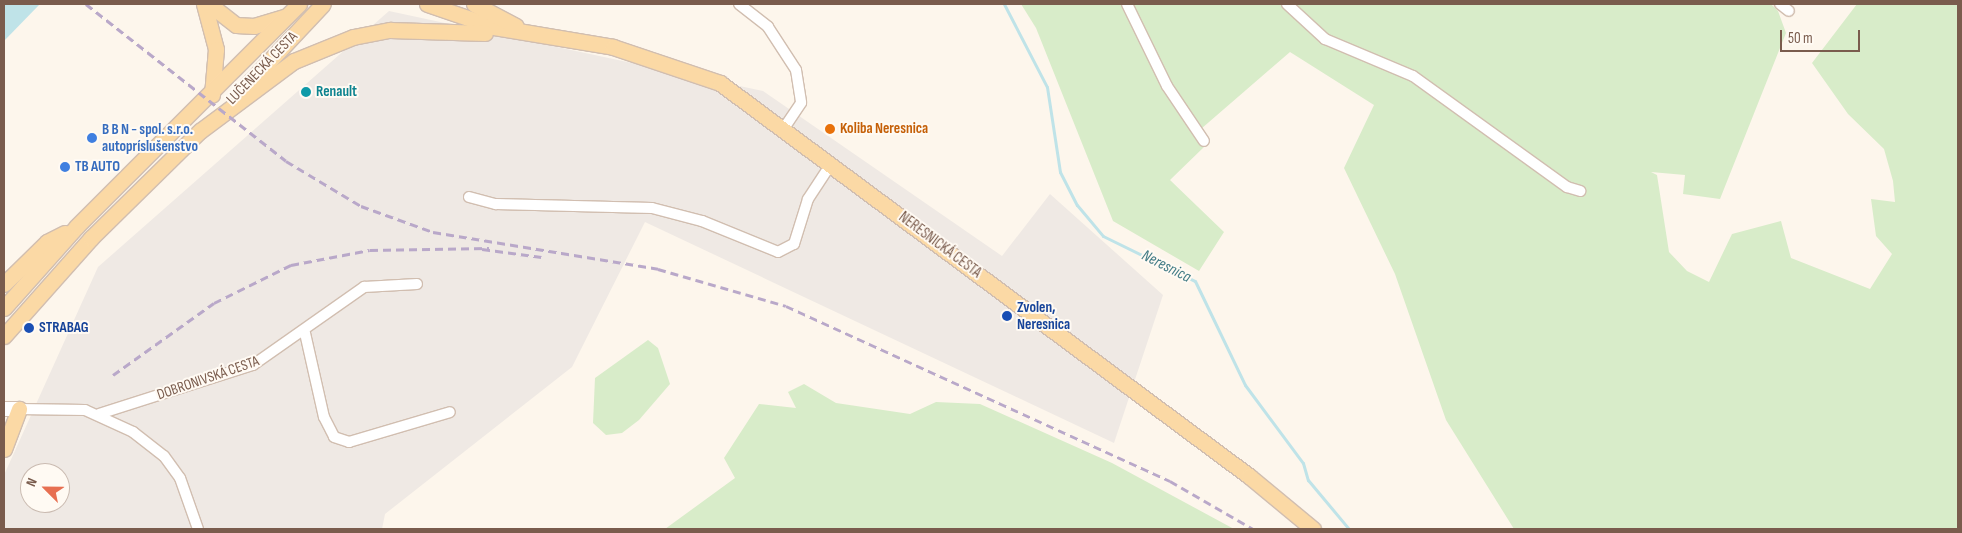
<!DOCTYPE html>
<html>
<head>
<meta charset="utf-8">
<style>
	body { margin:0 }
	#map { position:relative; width:1962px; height:533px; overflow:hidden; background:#fdf6ec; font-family:"Sofia Sans Condensed",sans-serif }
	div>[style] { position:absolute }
	.industrial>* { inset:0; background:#efe9e4 }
	.green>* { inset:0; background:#d8ecc9 }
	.water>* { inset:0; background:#bfe3e8 }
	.stream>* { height:3px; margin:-1.5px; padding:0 1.5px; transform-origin:1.5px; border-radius:1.5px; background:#bfe3e8 }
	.roads { filter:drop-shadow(1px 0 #d1beb0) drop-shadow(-1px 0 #d1beb0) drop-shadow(0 1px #d1beb0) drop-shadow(0 -1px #d1beb0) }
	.street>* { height:10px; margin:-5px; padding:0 5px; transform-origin:5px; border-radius:5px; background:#fff }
	.secondary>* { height:14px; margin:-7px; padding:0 7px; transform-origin:7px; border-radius:7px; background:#fff }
	.primary>* { height:15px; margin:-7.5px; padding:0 7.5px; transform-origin:7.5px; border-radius:7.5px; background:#fbd9a5 }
	.rail>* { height:3px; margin-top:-1.5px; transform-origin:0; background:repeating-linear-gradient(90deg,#b9a8c9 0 8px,transparent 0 13px) }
	.dots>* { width:14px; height:14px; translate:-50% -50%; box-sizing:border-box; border:2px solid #fffaf3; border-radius:50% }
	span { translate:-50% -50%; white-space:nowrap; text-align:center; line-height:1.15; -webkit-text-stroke:4px #fffaf3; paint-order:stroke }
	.street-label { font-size:15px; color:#7a5c4d }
	.culture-label { font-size:15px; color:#0d838f; font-weight:700 }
	.left { translate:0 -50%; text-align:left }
	.shop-label { font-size:15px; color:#366cbe; font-weight:700 }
	.food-label { font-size:15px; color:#c56008; font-weight:700 }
	.transit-label { font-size:15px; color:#164399; font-weight:700 }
	.water-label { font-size:16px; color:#437c86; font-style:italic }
	.frame { position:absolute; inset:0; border:5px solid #7a5c4d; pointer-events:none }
	.north { position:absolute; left:20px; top:463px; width:50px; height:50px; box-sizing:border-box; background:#fffaf3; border:1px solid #cabbb1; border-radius:50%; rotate:293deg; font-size:14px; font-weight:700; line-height:20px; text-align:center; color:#7a5c4d }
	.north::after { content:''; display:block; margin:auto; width:18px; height:22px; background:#e76f51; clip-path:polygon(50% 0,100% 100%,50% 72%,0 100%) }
	.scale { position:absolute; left:1780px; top:30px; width:80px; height:22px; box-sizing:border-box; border:2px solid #7a5c4d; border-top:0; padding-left:6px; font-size:15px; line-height:18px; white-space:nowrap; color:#7a5c4d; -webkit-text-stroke:4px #fffaf3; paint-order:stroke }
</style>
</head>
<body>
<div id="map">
	<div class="industrial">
		<div style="clip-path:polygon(evenodd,389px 11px,763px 91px,1002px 256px,1050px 194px,1163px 295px,1114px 443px,645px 222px,572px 367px,385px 514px,382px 529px,4px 529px,4px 475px,98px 267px,389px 11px,30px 473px,60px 473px,60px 503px,30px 503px,30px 473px)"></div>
	</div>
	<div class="green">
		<div style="clip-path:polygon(1021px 4px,1771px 4px,1778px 11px,1786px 33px,1720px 199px,1683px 194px,1685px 175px,1651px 172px,1657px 175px,1669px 252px,1687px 271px,1709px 282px,1732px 234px,1781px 221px,1791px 258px,1870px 289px,1892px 254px,1876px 236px,1871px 199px,1895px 202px,1893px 181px,1884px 149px,1848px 114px,1812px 63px,1857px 4px,1958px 4px,1958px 529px,1514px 529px,1446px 420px,1395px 274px,1344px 168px,1374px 105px,1290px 52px,1194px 135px,1204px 147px,1170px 180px,1224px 232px,1199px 271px,1113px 221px,1036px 28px)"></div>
		<div style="clip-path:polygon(648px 340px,658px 348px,670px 384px,639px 420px,622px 433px,606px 435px,593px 423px,595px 378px)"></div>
		<div style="clip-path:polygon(804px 384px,836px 403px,910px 414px,936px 402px,980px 404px,1112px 463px,1234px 529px,665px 529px,735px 478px,724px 458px,759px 404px,796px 408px,788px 392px)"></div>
	</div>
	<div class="water">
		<div style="clip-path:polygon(4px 4px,40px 4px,4px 41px)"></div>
	</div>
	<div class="stream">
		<div style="left:1004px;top:4px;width:93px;rotate:62.6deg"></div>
		<div style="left:1047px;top:87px;width:86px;rotate:81.3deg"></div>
		<div style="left:1060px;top:172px;width:37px;rotate:63deg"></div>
		<div style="left:1077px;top:205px;width:40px;rotate:50deg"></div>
		<div style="left:1103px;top:236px;width:102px;rotate:26.1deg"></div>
		<div style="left:1195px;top:281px;width:115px;rotate:64.3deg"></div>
		<div style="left:1245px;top:385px;width:97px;rotate:53.4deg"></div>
		<div style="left:1303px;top:463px;width:18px;rotate:74deg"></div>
		<div style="left:1308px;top:480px;width:64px;rotate:50.1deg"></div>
	</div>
	<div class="roads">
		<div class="street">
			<div style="left:739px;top:4px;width:37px;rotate:38deg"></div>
			<div style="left:768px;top:27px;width:51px;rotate:56.9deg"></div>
			<div style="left:796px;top:70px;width:33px;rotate:81deg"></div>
			<div style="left:801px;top:103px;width:30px;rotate:124deg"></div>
			<div style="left:1127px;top:4px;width:91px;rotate:64deg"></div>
			<div style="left:1167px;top:86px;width:66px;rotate:56.1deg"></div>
			<div style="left:1287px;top:4px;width:52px;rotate:42.6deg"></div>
			<div style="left:1325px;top:39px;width:95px;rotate:22.8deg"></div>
			<div style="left:1413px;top:76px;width:190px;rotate:35.8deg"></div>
			<div style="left:1567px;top:187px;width:14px;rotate:17deg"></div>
			<div style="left:1780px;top:4px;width:11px;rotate:38deg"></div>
			<div style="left:469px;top:197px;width:28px;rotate:15deg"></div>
			<div style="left:496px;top:204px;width:156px;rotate:1.5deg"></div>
			<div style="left:652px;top:208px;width:52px;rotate:14.6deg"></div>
			<div style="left:702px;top:221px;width:82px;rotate:22.2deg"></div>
			<div style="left:778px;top:252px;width:18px;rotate:-27deg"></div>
			<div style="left:794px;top:244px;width:47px;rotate:-72.7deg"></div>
			<div style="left:808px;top:199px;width:42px;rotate:-56.7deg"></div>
			<div style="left:305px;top:333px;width:86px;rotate:77.3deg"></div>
			<div style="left:324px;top:417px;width:22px;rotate:63deg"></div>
			<div style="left:334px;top:437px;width:16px;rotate:18deg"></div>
			<div style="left:349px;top:442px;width:105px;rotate:-16.5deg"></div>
			<div style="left:19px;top:409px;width:66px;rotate:0.9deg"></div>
			<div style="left:85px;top:410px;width:53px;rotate:24.6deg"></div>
			<div style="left:133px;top:432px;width:39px;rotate:38deg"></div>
			<div style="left:164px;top:456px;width:27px;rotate:54deg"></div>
			<div style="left:180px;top:478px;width:54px;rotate:70.6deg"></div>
			<div style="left:99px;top:414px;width:162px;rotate:-17.7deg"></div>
			<div style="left:253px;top:365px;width:136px;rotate:-35.1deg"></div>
			<div style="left:364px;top:287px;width:53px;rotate:-3.2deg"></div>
		</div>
		<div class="secondary">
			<div style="left:4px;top:409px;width:15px"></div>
		</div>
		<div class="primary">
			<div style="left:204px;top:4px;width:47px;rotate:75.1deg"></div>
			<div style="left:216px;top:49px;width:46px;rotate:95deg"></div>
			<div style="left:209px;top:4px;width:34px;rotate:38deg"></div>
			<div style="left:236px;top:25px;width:18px;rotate:3deg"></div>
			<div style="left:254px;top:26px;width:34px;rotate:-17deg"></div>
			<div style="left:427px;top:4px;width:71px;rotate:18.9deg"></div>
			<div style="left:494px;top:27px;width:121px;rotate:9.5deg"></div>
			<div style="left:613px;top:47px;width:113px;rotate:18.6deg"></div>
			<div style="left:720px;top:83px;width:659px;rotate:36.61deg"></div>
			<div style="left:1249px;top:476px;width:83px;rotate:39.6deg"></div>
			<div style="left:474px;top:4px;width:47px;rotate:27.6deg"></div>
			<div style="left:246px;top:86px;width:112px;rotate:-46.8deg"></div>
			<div style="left:4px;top:284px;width:60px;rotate:-44.3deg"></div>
			<div style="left:47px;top:242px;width:20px;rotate:-27deg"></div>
			<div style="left:4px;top:308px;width:110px;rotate:-48.3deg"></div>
			<div style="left:77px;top:226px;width:314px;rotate:-45deg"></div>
			<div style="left:4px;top:336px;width:131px;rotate:-48.4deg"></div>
			<div style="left:91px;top:238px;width:153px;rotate:-44.5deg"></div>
			<div style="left:200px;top:131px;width:117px;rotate:-36.7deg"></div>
			<div style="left:294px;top:61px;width:64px;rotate:-22.1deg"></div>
			<div style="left:353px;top:37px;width:38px;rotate:-11deg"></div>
			<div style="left:390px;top:30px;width:95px;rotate:1.8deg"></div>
			<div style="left:4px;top:449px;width:43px;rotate:-69.4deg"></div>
		</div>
	</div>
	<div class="rail">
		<div style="left:86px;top:4px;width:254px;rotate:38.1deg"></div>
		<div style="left:286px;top:161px;width:87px;rotate:31deg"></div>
		<div style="left:361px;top:206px;width:77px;rotate:19.9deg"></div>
		<div style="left:433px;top:232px;width:228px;rotate:9.3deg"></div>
		<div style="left:658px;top:269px;width:133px;rotate:16.1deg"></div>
		<div style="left:786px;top:306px;width:422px;rotate:24.5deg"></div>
		<div style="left:1170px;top:481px;width:96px;rotate:30deg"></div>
		<div style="left:482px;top:249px;width:60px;rotate:7.7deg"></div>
		<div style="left:113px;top:375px;width:124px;rotate:-35.5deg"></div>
		<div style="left:214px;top:303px;width:86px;rotate:-26.3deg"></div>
		<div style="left:291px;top:265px;width:80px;rotate:-10.8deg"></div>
		<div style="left:370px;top:250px;width:119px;rotate:-1deg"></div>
	</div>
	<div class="dots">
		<div style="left:306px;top:92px;background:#0f9aa8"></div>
		<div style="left:830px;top:129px;background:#e8710a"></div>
		<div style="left:92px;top:138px;background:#3f7fe0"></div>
		<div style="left:65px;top:167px;background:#3f7fe0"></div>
		<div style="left:1007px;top:316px;background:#1a4fb4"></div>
		<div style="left:29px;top:328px;background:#1a4fb4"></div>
	</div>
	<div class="street-label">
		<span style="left:262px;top:68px;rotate:-46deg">LUČENECKÁ CESTA</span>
		<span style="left:940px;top:245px;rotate:37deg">NERESNICKÁ CESTA</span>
		<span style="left:208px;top:378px;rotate:-19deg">DOBRONIVSKÁ CESTA</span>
	</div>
	<div class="culture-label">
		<span class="left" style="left:316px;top:92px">Renault</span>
	</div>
	<div class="shop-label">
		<span class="left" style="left:102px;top:138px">B B N - spol. s.r.o.<br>autopríslušenstvo</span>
		<span class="left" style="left:75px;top:167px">TB AUTO</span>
	</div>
	<div class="food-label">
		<span class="left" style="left:840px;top:129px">Koliba Neresnica</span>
	</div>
	<div class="transit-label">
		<span class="left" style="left:1017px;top:316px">Zvolen,<br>Neresnica</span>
		<span class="left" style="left:39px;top:328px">STRABAG</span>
	</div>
	<div class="water-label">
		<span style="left:1166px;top:267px;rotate:27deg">Neresnica</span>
	</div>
	<div class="frame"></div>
	<div class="north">N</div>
	<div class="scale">50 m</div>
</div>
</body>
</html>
